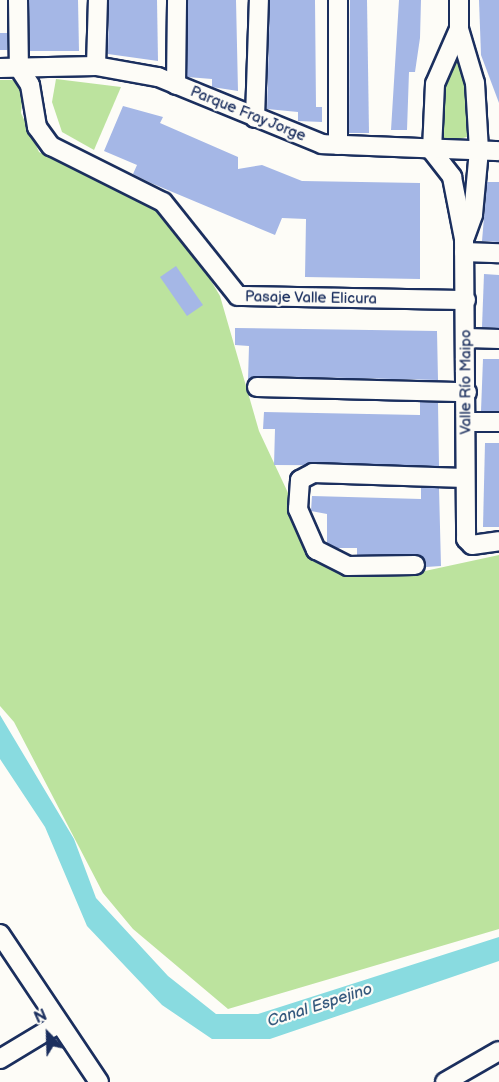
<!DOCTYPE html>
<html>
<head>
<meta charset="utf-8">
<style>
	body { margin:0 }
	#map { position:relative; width:499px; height:1082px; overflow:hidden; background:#fdfcf7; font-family:"Balsamiq Sans",sans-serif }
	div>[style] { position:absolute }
	.green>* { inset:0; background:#bce39e }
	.water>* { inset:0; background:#89dbe0 }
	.building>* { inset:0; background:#a5b7e6 }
	.roads { filter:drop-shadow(2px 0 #1b2f5e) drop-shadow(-2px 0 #1b2f5e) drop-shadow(0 2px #1b2f5e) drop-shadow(0 -2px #1b2f5e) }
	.street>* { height:18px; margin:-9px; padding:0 9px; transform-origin:9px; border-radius:9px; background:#fdfcf7 }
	span { translate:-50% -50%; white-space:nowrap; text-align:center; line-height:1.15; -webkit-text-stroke:4.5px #fdfcf7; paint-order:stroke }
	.street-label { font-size:15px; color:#1b2f5e }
	.water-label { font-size:16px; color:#365a7e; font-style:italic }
	.north { position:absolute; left:18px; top:1004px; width:60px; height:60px; -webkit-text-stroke:4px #fdfcf7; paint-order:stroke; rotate:337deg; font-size:16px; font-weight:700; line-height:24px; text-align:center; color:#1b2f5e }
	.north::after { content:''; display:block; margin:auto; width:21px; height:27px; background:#1b2f5e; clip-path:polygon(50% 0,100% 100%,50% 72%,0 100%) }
</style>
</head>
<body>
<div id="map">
	<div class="green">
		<div style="clip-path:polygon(457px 61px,467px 84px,470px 136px,446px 143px,439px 128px,443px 89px)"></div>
		<div style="clip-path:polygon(56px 79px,121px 87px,94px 150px,62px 132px,52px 102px)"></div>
		<div style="clip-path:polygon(0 80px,16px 80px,23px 90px,21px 113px,39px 152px,166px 216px,191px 247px,220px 296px,259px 431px,304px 527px,339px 563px,411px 574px,499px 555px,499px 929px,228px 1009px,133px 929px,103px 893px,14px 722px,0 706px)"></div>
	</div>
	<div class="water">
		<div style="clip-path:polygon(0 715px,74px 839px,96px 898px,168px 976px,216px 1014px,258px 1014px,499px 937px,499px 961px,270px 1039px,212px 1039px,162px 1005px,87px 926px,45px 827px,0 759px)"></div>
	</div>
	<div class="building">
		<div style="clip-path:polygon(29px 0,78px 0,79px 51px,30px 51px)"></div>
		<div style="clip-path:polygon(109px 0,157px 0,158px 61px,108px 54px)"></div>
		<div style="clip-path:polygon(188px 0,236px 0,238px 91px,212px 87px,212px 79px,187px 77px)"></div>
		<div style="clip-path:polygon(270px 0,315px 0,316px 107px,322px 107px,322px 122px,298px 121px,298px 112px,267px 109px)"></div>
		<div style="clip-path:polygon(350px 0,367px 0,369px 133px,349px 133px)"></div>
		<div style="clip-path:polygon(399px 0,421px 0,420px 38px,415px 72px,409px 72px,407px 130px,391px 130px)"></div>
		<div style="clip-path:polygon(479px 0,499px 0,499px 103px,481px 55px)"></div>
		<div style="clip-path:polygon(0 33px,7px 33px,7px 50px,0 50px)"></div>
		<div style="clip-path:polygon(123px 106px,163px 117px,160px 123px,238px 157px,238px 169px,262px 165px,302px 181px,420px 183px,420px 279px,305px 277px,306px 219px,282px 218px,275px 235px,151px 183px,133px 174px,137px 165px,104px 151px)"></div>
		<div style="clip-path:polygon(487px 182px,499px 182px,499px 242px,482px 241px)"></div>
		<div style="clip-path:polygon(176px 266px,203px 305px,187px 316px,160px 277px)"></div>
		<div style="clip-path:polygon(484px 274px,499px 275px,499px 328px,482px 327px)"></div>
		<div style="clip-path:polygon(235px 328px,437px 331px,438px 380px,257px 376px,248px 380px,249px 346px,235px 345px)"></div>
		<div style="clip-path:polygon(483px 359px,499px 359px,499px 411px,481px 411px)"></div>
		<div style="clip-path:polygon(420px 402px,438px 403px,439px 466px,274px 465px,275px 429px,263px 429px,264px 412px,420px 415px)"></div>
		<div style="clip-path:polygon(485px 443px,499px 443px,499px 527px,483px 527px)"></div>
		<div style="clip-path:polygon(421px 488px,439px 488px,441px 566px,426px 567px,415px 554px,357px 555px,357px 548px,336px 548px,327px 543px,327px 514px,311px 511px,312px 496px,421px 499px)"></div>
	</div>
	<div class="roads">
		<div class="street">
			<div style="left:18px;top:0;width:68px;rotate:89.2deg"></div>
			<div style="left:19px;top:68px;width:20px;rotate:57deg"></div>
			<div style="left:30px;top:85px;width:43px;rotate:80.5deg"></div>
			<div style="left:37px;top:127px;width:24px;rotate:54deg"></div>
			<div style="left:51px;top:146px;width:125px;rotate:26.6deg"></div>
			<div style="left:163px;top:202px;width:120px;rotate:51.4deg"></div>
			<div style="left:238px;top:296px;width:228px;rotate:1deg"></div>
			<div style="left:459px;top:0;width:29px;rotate:90deg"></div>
			<div style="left:459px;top:29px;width:56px;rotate:73.5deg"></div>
			<div style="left:475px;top:83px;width:67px;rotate:86.6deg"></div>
			<div style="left:479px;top:150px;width:65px;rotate:95.3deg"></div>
			<div style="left:473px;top:215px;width:23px;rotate:110deg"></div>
			<div style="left:459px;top:29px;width:60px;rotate:113.6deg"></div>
			<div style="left:435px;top:84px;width:67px;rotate:92.6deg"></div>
			<div style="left:432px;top:151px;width:33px;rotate:52deg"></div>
			<div style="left:452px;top:177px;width:63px;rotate:79deg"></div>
			<div style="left:464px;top:239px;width:300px;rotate:89.6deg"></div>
			<div style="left:466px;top:539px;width:8px;rotate:45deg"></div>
			<div style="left:472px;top:545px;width:27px;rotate:-8deg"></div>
			<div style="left:96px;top:66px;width:66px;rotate:-88.3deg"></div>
			<div style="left:0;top:68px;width:96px;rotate:-1.2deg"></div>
			<div style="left:96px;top:66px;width:63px;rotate:10.1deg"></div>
			<div style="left:158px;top:77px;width:177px;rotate:22.2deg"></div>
			<div style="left:322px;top:144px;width:177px;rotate:2.3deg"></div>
			<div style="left:176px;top:85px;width:85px;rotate:-89.3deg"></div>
			<div style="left:255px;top:118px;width:118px;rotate:-88.1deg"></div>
			<div style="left:338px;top:145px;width:145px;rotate:-90deg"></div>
			<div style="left:464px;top:252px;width:35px;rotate:2deg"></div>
			<div style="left:468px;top:338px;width:31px;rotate:2deg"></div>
			<div style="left:257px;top:387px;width:210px;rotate:1.4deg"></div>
			<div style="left:467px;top:422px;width:32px"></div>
			<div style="left:415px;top:565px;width:67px;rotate:179.1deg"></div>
			<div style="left:348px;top:566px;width:36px;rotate:-153deg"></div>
			<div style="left:316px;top:550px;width:45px;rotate:-113.7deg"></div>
			<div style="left:298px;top:509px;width:29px;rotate:-86deg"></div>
			<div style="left:300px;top:480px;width:15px;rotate:-28deg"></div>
			<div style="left:313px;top:473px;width:152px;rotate:1.9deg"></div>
			<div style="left:0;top:934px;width:178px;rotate:56.2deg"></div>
			<div style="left:0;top:1059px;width:68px;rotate:-31.1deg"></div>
			<div style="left:445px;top:1082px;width:62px;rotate:-29.9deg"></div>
		</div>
	</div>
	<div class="street-label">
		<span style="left:248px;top:114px;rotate:22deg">Parque Fray Jorge</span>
		<span style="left:311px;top:298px;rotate:1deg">Pasaje Valle Elicura</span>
		<span style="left:466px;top:382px;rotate:-90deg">Valle Río Maipo</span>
	</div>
	<div class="water-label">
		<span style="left:320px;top:1006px;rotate:-18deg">Canal Espejino</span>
	</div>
	<div class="north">N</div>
</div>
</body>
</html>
